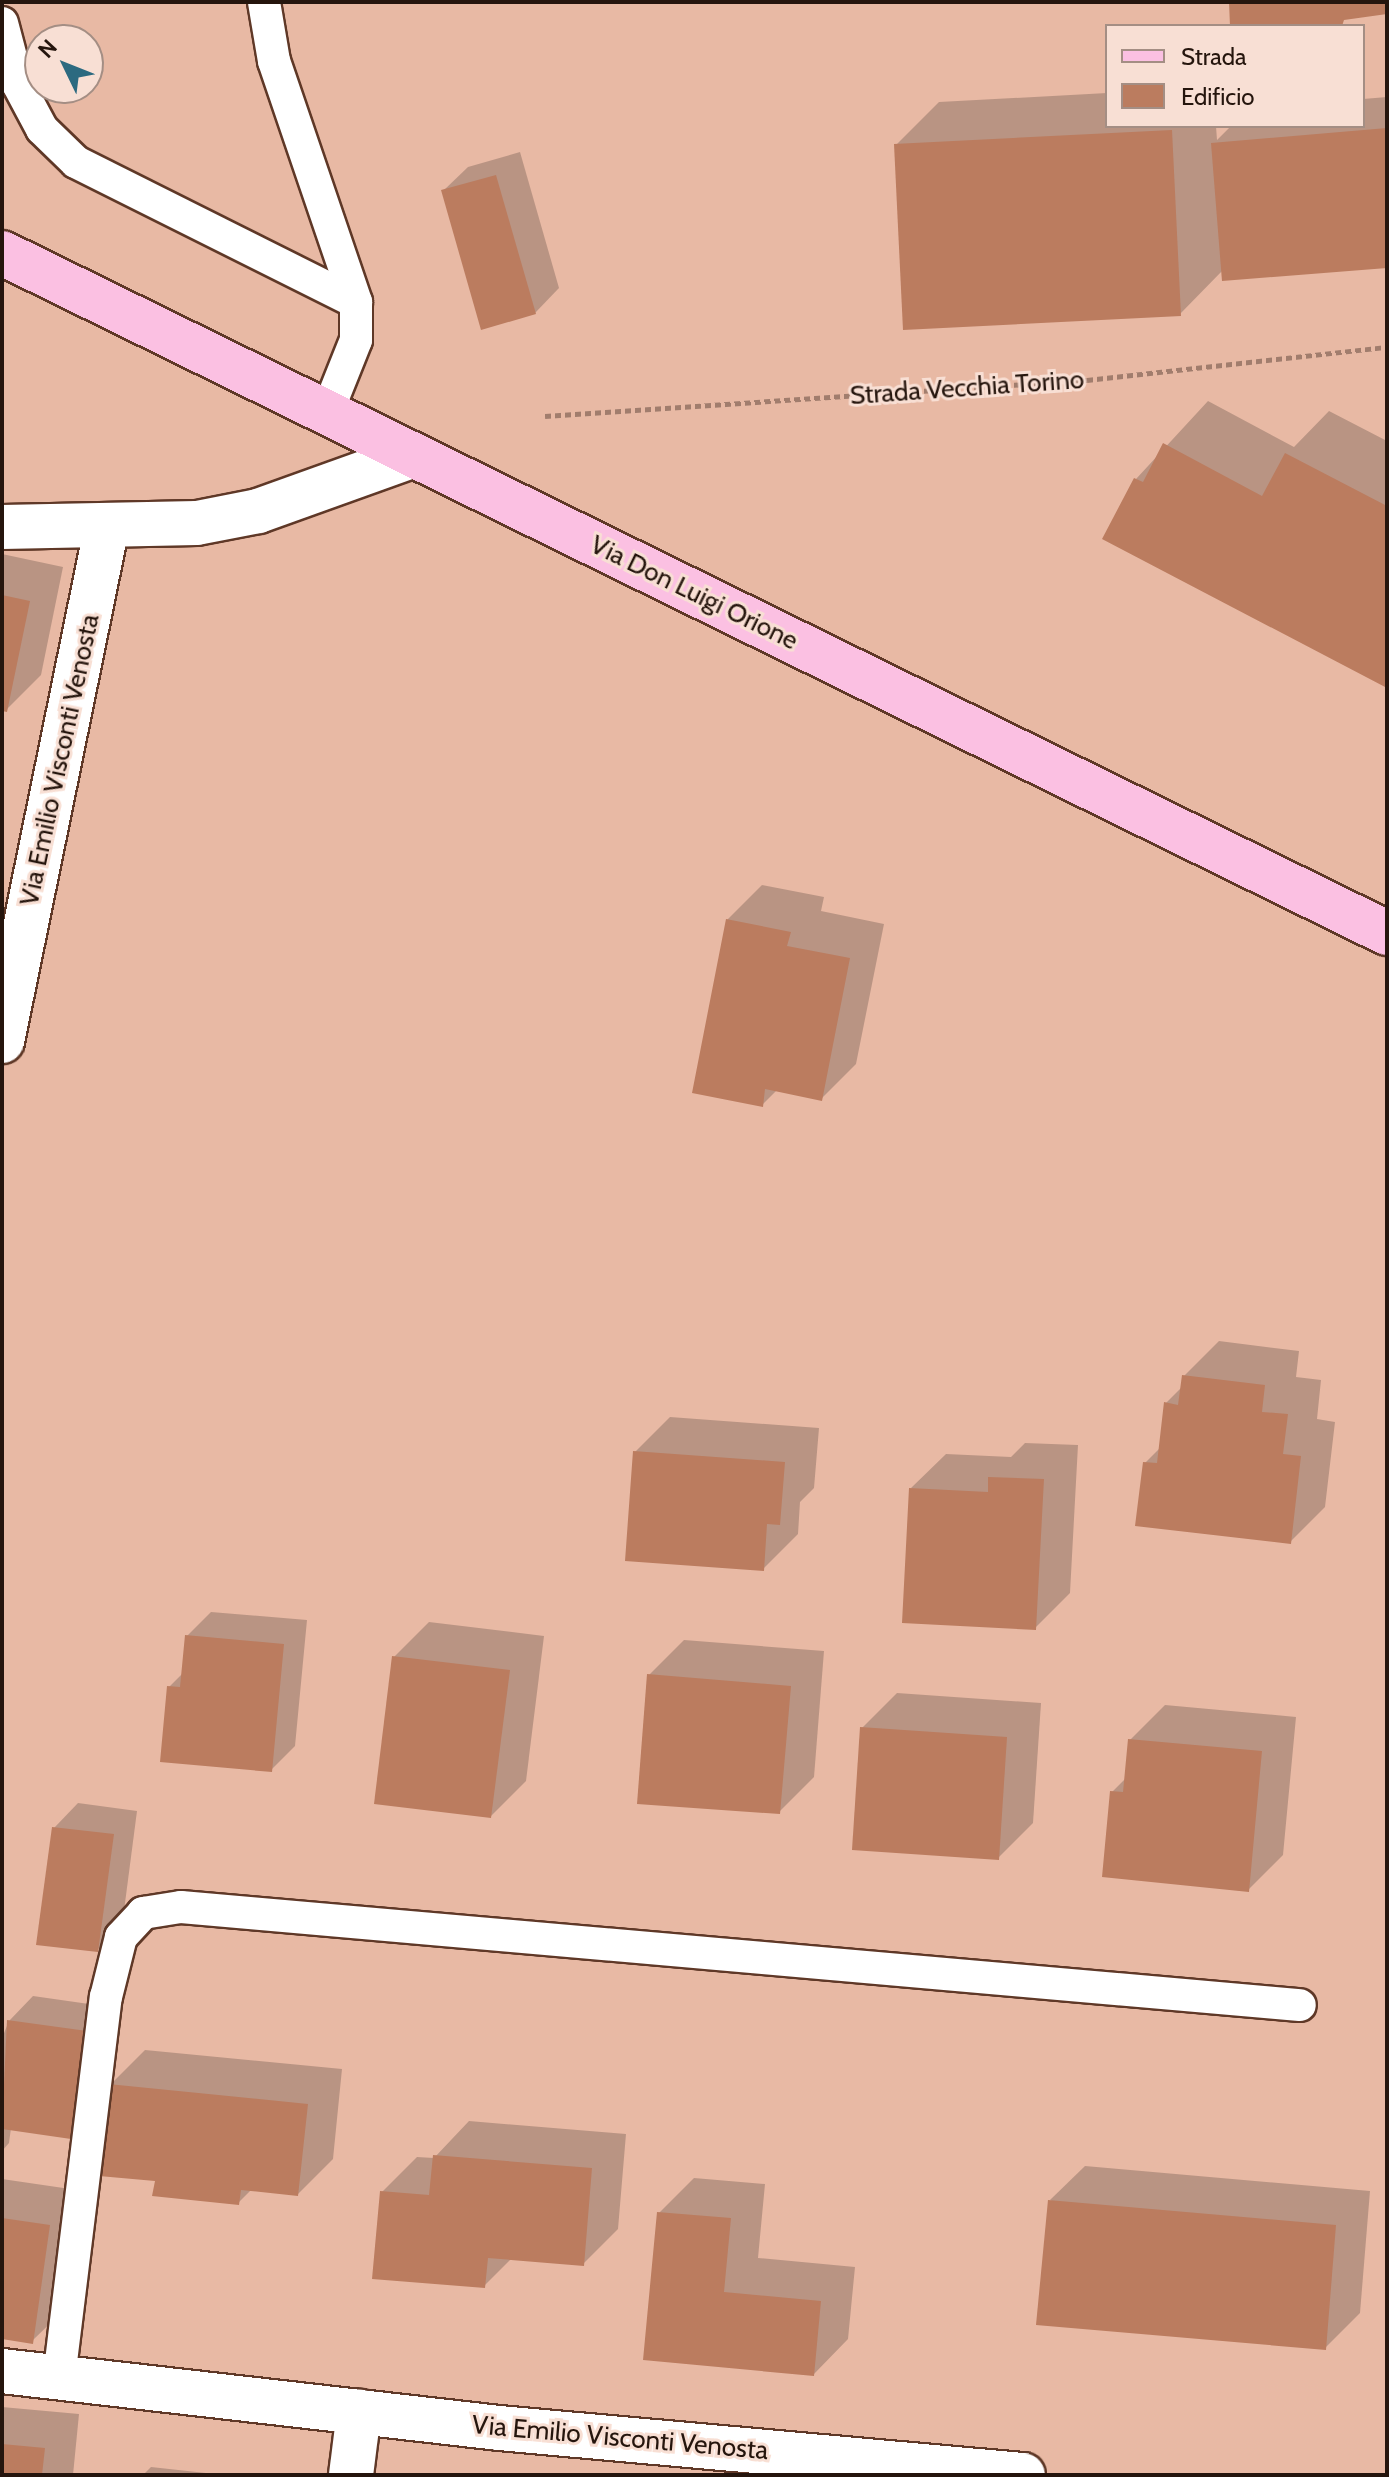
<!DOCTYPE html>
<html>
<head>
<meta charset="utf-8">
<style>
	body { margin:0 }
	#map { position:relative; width:1389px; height:2477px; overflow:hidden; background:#e8b9a4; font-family:Cabin,sans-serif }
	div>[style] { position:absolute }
	.shadow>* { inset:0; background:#0003 }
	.building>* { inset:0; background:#bb7c5f }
	.path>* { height:5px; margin-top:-2.5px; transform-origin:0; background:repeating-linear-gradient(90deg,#a17d6d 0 6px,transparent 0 10px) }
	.roads { filter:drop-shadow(2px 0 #5f3827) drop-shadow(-2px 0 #5f3827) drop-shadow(0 2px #5f3827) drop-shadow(0 -2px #5f3827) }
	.service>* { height:32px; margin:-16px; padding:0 16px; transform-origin:16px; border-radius:16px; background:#fff }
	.minor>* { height:44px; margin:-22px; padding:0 22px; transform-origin:22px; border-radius:22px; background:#fff }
	.primary>* { height:44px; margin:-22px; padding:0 22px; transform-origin:22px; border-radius:22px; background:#fbc0e2 }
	span { translate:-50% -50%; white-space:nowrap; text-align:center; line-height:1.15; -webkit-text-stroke:6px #f8dfd4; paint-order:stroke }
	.street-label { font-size:26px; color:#25150d }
	.frame { position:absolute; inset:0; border:4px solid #25150d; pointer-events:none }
	.legend { position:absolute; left:1105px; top:24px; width:260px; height:104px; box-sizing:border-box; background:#f8dfd4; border:2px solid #a48e84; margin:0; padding:10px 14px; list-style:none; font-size:24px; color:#25150d }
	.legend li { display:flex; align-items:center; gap:16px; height:40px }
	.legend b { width:40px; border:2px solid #a48e84 }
	.north { position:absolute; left:24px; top:24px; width:80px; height:80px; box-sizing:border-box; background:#f8dfd4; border:2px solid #a48e84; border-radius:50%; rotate:313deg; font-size:22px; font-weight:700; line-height:32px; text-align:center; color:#25150d }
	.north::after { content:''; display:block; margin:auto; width:28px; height:36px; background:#2c6a80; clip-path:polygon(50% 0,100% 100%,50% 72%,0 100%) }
</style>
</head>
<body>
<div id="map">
	<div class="shadow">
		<div style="clip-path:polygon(1107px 93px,1107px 126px,1216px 126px,1217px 140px,1231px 126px,1363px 126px,1363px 99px,1387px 97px,1387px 266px,1223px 270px,1180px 314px,896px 145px,939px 102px)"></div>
		<div style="clip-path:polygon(520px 152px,559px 288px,535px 313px,443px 191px,468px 167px)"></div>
		<div style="clip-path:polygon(1208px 401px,1294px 447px,1329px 411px,1387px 441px,1387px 686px,1136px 479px)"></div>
		<div style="clip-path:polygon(2px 554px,63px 567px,41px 675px,6px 710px,2px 709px)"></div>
		<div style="clip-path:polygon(762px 885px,824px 897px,821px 911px,884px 924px,856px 1064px,821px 1099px,777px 1090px,762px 1105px,727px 920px)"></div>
		<div style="clip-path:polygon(1219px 1341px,1299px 1351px,1296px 1377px,1321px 1380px,1317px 1419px,1335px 1422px,1325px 1507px,1290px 1542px,1145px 1463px,1161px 1447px,1166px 1403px,1182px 1387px,1184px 1376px)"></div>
		<div style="clip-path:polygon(670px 1417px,819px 1428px,814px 1488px,800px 1502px,798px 1534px,763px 1569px,635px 1452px)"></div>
		<div style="clip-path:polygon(1025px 1443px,1078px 1445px,1070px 1593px,1035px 1628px,911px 1488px,946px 1454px,1011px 1457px)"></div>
		<div style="clip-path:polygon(211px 1612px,307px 1620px,295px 1746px,271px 1770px,169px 1687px,183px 1673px,187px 1636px)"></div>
		<div style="clip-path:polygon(429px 1622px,544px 1636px,526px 1781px,491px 1816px,394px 1657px)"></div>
		<div style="clip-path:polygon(684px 1640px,824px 1651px,814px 1777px,779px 1812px,649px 1675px)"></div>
		<div style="clip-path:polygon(897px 1693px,1041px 1703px,1033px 1823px,998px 1858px,862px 1728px)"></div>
		<div style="clip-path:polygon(1165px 1705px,1296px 1717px,1283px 1855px,1248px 1890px,1112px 1792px,1126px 1778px,1130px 1740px)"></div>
		<div style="clip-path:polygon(78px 1803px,137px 1811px,122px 1926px,97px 1950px,54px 1828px)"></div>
		<div style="clip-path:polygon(33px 1996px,110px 2007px,95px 2112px,70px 2137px,11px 2128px,9px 2143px,2px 2151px,2px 2038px,9px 2021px)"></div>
		<div style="clip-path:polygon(145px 2050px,342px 2069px,333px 2159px,298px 2194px,252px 2189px,238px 2203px,157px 2179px,110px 2085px)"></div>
		<div style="clip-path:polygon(469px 2121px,626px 2134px,618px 2229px,583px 2264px,512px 2258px,484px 2286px,382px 2192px,417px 2157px,434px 2158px)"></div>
		<div style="clip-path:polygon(1085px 2166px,1370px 2191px,1360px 2313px,1325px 2348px,1050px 2200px)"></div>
		<div style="clip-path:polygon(694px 2178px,765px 2184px,758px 2258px,855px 2267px,848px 2339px,814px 2374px,645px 2358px,659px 2213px)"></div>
		<div style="clip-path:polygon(2px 2179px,84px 2191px,67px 2307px,32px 2341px,2px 2337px)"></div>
		<div style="clip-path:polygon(2px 2407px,79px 2414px,73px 2475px,2px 2475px)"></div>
		<div style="clip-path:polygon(151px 2467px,224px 2475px,143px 2475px)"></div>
	</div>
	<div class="building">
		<div style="clip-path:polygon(1229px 2px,1387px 2px,1387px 14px,1344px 20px,1342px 26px,1230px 26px)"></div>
		<div style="clip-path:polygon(1387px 128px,1387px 268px,1222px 281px,1211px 143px)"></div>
		<div style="clip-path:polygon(1172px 130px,1181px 316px,903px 330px,894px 144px)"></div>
		<div style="clip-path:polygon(496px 175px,536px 314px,481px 330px,441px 190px)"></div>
		<div style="clip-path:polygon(1163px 443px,1262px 496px,1285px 453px,1387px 506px,1387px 688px,1102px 539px,1134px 478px,1143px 482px)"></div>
		<div style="clip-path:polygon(2px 595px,30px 601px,7px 712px,2px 711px)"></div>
		<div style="clip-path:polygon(726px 919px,791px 932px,787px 946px,850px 958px,822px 1101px,765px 1089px,763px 1107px,692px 1093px)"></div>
		<div style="clip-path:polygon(1182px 1375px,1265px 1385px,1262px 1412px,1288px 1414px,1283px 1454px,1301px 1456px,1291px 1544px,1135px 1526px,1143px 1462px,1157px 1463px,1164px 1402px,1178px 1405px)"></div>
		<div style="clip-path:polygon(633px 1451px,785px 1462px,780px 1525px,767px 1524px,764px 1571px,625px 1561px)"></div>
		<div style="clip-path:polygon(988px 1477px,1044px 1479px,1036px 1630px,902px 1623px,909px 1488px,988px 1492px)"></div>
		<div style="clip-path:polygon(185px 1635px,284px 1644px,272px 1772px,160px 1762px,167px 1686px,180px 1687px)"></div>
		<div style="clip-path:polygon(392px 1656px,510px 1670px,491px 1818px,374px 1804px)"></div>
		<div style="clip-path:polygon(647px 1674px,791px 1686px,780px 1814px,637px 1804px)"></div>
		<div style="clip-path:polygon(860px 1727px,1007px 1737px,999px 1860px,852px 1850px)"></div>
		<div style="clip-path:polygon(1128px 1739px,1262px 1751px,1249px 1892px,1102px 1877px,1110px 1791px,1123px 1792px)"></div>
		<div style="clip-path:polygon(52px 1827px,114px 1834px,98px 1952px,36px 1945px)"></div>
		<div style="clip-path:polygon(7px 2020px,87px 2031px,71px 2139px,2px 2129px)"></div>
		<div style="clip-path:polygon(108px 2084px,308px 2104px,298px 2196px,241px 2190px,239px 2205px,152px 2196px,155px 2181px,99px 2176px)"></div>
		<div style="clip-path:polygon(433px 2155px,592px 2168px,584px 2266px,488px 2258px,485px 2288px,372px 2279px,380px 2191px,429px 2195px)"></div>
		<div style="clip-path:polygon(1048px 2200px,1336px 2225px,1326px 2350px,1036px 2325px)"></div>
		<div style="clip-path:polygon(657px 2212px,731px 2218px,724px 2292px,821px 2301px,814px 2376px,643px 2360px)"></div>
		<div style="clip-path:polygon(2px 2218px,50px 2225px,33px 2344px,2px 2339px)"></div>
		<div style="clip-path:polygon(2px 2444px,45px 2448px,42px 2475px,2px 2475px)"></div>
	</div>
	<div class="path">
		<div style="left:545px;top:416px;width:543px;rotate:-3.8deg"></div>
		<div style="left:1087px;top:380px;width:302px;rotate:-6.3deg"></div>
	</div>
	<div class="roads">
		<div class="service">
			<div style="left:264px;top:2px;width:60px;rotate:80.4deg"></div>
			<div style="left:274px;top:61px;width:255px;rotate:71.2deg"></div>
			<div style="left:356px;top:302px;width:38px;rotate:90deg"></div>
			<div style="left:356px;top:340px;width:81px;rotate:111.8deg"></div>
			<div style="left:2px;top:23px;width:63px;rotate:75.3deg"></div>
			<div style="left:18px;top:84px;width:51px;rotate:61.9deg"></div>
			<div style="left:42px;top:129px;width:47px;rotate:44.1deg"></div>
			<div style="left:76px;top:162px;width:313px;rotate:26.6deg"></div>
			<div style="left:59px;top:2378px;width:384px;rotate:-83deg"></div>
			<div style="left:106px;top:1997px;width:62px;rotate:-76deg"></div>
			<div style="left:121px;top:1937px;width:33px;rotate:-47deg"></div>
			<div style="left:143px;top:1913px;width:38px;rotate:-9deg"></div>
			<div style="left:181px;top:1907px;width:1123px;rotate:5.01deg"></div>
		</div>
		<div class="minor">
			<div style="left:2px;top:527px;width:195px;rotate:-1.2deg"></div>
			<div style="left:197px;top:523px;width:62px;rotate:-11.1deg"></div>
			<div style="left:258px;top:511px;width:164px;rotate:-19.7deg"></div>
			<div style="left:2px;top:1041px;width:526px;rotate:-78.48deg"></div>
			<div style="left:2px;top:2371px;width:500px;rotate:6.54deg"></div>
			<div style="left:499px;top:2428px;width:526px;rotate:5.13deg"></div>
			<div style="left:351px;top:2475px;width:64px;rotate:-82.8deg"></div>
		</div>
		<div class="primary">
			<div style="left:2px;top:253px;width:1543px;rotate:26.15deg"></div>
		</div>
	</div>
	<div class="street-label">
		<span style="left:967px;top:388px;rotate:-4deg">Strada Vecchia Torino</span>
		<span style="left:694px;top:593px;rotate:26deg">Via Don Luigi Orione</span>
		<span style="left:60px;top:760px;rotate:-78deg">Via Emilio Visconti Venosta</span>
		<span style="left:620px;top:2438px;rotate:5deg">Via Emilio Visconti Venosta</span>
	</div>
	<div class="frame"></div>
	<ul class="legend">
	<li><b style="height:10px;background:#fbc0e2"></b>Strada</li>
	<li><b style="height:22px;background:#bb7c5f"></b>Edificio</li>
	</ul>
	<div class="north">N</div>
</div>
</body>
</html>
